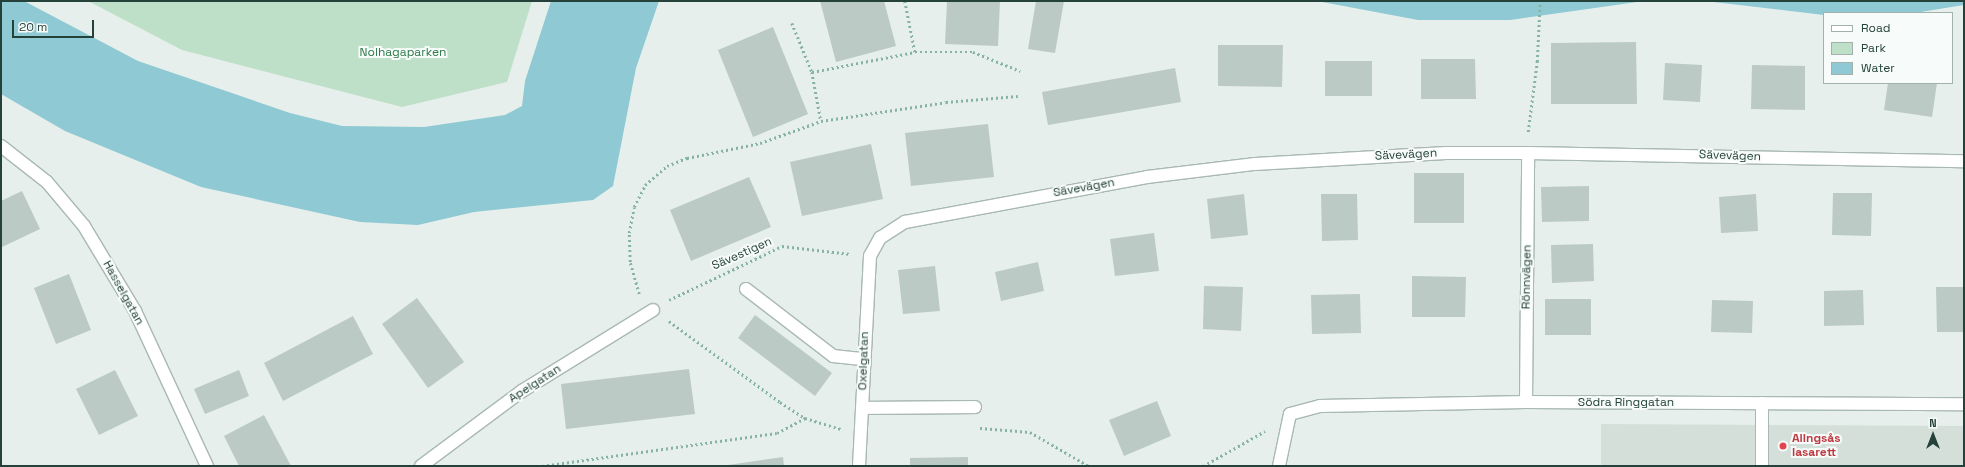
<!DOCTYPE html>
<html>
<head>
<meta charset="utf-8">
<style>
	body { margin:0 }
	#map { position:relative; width:1965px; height:467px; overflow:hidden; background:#e6efeb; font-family:"Space Grotesk",sans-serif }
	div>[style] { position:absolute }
	.built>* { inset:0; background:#d4dfda }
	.green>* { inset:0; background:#bfe0c8 }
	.water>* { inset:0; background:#8ec9d4 }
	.building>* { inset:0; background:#bbcac4 }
	.path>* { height:2.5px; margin-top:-1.25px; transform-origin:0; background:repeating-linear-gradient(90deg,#86b3a5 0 2px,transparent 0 5px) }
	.roads { filter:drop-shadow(1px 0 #a8b8b2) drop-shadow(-1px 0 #a8b8b2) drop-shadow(0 1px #a8b8b2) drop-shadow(0 -1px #a8b8b2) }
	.minor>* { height:12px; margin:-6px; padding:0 6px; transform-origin:6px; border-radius:6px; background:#fff }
	.dots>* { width:11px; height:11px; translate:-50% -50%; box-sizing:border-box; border:2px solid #f7fbf9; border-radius:50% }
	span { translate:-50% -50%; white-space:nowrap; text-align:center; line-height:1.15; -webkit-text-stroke:4px #f7fbf9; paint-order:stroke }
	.park-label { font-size:12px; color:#2d7a4b }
	.street-label { font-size:12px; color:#24423a }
	.health-label { font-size:12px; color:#be3a42; font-weight:700 }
	.left { translate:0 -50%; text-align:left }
	.frame { position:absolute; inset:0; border:2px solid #24423a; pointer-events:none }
	.legend { position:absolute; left:1823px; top:12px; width:130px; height:72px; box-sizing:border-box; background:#f7fbf9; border:1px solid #a3b1ad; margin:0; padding:5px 7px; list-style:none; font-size:12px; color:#24423a }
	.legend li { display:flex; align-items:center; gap:8px; height:20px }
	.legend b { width:20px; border:1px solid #a3b1ad }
	.north { position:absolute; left:1913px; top:415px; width:40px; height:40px; -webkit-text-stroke:3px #f7fbf9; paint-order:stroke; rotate:0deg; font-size:11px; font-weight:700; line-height:16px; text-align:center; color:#24423a }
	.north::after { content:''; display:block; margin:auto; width:14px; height:18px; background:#24423a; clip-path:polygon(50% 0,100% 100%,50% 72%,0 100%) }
	.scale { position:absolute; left:12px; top:20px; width:82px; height:18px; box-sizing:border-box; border:2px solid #24423a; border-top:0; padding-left:5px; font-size:12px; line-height:14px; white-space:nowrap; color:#24423a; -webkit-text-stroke:3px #f7fbf9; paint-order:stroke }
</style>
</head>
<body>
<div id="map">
	<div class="built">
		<div style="clip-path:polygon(1601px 424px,1964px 426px,1964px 466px,1601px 466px)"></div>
	</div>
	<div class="green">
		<div style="clip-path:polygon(88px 1px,532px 1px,507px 82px,402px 107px,182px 50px)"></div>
	</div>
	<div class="water">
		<div style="clip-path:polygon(1px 1px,24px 1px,138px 61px,290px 113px,342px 126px,424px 127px,505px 115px,522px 106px,525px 81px,551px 1px,659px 1px,636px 68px,613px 186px,593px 200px,474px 212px,418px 225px,360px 222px,201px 187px,65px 131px,1px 94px)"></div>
		<div style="clip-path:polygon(1317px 1px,1964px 1px,1964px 5px,1914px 13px,1824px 15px,1705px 1px,1644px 1px,1510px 20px,1418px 20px)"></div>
	</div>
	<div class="building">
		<div style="clip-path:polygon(820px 1px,884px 1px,896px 46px,836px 62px)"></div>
		<div style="clip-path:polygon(947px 1px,1000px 1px,998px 46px,945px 44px)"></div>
		<div style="clip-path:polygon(1036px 1px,1064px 1px,1055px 53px,1028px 49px)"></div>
		<div style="clip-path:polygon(773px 27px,808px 114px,753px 137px,718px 50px)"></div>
		<div style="clip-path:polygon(1636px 42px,1637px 104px,1551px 104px,1551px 43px)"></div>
		<div style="clip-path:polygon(1218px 45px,1283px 45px,1282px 87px,1218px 86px)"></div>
		<div style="clip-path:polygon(1421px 59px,1475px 59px,1476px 99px,1421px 99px)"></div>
		<div style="clip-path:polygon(1325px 61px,1372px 61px,1372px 96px,1325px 96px)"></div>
		<div style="clip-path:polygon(1665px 63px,1702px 65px,1700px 102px,1663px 100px)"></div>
		<div style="clip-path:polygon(1752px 65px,1805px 66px,1805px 110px,1751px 109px)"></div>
		<div style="clip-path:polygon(1175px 68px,1181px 102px,1048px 125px,1042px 92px)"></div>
		<div style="clip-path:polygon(1888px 83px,1937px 83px,1932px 117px,1884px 110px)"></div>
		<div style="clip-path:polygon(988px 124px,994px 177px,911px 186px,905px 133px)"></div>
		<div style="clip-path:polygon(871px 144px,883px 199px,802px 216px,790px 162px)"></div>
		<div style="clip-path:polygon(1414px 173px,1464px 173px,1464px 223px,1414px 223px)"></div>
		<div style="clip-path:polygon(749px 177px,771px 227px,691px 261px,670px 210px)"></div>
		<div style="clip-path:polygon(1589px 186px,1589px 221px,1542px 222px,1541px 187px)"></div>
		<div style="clip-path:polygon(22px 191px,40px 229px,2px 247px,1px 201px)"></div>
		<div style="clip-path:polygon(1833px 193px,1872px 193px,1871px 236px,1832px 235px)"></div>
		<div style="clip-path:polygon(1244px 194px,1248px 235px,1211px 239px,1207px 199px)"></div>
		<div style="clip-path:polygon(1321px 194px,1357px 194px,1358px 240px,1322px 241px)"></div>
		<div style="clip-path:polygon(1756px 194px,1758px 231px,1721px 233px,1719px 197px)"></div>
		<div style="clip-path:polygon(1154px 233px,1159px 271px,1115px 276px,1110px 239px)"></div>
		<div style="clip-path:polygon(1593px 244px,1594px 281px,1552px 283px,1551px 245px)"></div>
		<div style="clip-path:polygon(1038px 262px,1044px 291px,1001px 301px,995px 272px)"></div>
		<div style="clip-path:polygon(935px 266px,940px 311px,903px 314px,898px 270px)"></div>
		<div style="clip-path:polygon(69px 274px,91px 330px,56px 344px,34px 288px)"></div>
		<div style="clip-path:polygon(1412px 276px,1466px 277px,1465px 317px,1412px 317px)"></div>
		<div style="clip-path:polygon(1204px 286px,1243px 287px,1241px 331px,1203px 329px)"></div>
		<div style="clip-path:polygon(1936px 287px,1964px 287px,1964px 332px,1937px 332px)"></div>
		<div style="clip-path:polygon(1863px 290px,1864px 325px,1824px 326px,1824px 291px)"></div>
		<div style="clip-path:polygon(1360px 294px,1361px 333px,1312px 334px,1311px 295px)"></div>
		<div style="clip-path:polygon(417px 298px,464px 362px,428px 388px,382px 324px)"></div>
		<div style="clip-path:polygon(1545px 299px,1591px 299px,1591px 335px,1545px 335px)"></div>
		<div style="clip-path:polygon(1712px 300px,1753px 301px,1752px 333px,1711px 332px)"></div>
		<div style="clip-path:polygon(755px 315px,832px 373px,815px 396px,738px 338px)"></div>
		<div style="clip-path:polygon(353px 316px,373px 354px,283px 401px,264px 363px)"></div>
		<div style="clip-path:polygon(689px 369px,695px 414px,566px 429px,561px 384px)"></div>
		<div style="clip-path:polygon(115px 370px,138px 416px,99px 435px,76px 389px)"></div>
		<div style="clip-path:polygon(239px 370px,249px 396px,205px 414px,194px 389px)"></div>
		<div style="clip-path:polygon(1157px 401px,1171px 436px,1124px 456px,1109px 420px)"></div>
		<div style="clip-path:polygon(264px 415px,291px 466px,239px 466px,224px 436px)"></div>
		<div style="clip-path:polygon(783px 457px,784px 466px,728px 466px,728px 465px)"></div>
		<div style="clip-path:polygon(968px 457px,968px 466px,910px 466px,910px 458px)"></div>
	</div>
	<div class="path">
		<div style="left:905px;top:1px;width:52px;rotate:78.9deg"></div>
		<div style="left:915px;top:52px;width:58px"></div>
		<div style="left:973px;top:52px;width:51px;rotate:22deg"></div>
		<div style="left:792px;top:23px;width:53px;rotate:67.8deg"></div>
		<div style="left:812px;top:72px;width:105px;rotate:-11deg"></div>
		<div style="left:812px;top:72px;width:50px;rotate:79.6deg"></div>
		<div style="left:821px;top:121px;width:126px;rotate:-8.6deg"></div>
		<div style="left:946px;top:102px;width:72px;rotate:-4.8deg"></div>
		<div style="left:1528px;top:132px;width:71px;rotate:-82.7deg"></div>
		<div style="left:1537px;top:62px;width:61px;rotate:-87.2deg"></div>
		<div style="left:639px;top:294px;width:33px;rotate:-106deg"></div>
		<div style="left:630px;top:262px;width:29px;rotate:-92deg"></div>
		<div style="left:629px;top:233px;width:26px;rotate:-79deg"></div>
		<div style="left:634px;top:207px;width:25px;rotate:-63deg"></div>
		<div style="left:645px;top:185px;width:29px;rotate:-41deg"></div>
		<div style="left:667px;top:166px;width:22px;rotate:-22deg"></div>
		<div style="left:687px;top:158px;width:75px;rotate:-11.6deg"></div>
		<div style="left:760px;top:143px;width:65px;rotate:-19.8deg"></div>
		<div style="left:669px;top:300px;width:125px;rotate:-25.5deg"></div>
		<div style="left:782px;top:246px;width:69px;rotate:6.6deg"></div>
		<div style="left:669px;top:321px;width:137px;rotate:36.1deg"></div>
		<div style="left:780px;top:402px;width:30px;rotate:33deg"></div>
		<div style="left:805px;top:418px;width:38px;rotate:17deg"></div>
		<div style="left:980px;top:428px;width:50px;rotate:4.6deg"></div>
		<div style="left:1030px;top:432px;width:68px;rotate:30deg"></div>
		<div style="left:542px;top:466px;width:237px;rotate:-8deg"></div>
		<div style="left:777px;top:433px;width:32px;rotate:-28deg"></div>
		<div style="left:1203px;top:466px;width:71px;rotate:-29.4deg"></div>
	</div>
	<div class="roads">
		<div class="minor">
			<div style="left:1px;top:146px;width:58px;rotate:38deg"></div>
			<div style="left:47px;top:182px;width:57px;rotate:49.9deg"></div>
			<div style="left:84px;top:226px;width:99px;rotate:59deg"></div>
			<div style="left:135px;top:311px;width:171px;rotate:65.1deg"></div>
			<div style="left:746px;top:289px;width:110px;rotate:37.6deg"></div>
			<div style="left:833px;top:356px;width:31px;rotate:6deg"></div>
			<div style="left:1526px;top:402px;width:249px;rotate:-89.5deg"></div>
			<div style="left:1762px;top:403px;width:63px;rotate:90deg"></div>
			<div style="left:862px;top:408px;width:113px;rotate:-0.5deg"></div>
			<div style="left:421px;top:466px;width:126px;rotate:-36.6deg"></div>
			<div style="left:522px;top:391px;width:154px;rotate:-31.7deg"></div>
			<div style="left:859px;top:466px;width:210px;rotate:-87deg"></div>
			<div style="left:870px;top:256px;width:21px;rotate:-61deg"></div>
			<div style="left:880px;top:238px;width:30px;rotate:-33deg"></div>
			<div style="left:905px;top:222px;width:246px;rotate:-10.5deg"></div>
			<div style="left:1147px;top:177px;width:109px;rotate:-6.9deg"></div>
			<div style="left:1255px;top:164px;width:191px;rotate:-3.3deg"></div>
			<div style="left:1446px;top:153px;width:82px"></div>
			<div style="left:1528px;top:153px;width:436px;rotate:1.1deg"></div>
			<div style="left:1279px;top:466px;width:53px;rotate:-78.1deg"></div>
			<div style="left:1290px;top:414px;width:31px;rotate:-15deg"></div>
			<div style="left:1320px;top:406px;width:206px;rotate:-1.1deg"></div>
			<div style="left:1526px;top:402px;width:438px;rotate:0.3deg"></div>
		</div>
	</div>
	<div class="dots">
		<div style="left:1783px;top:446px;background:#e0444e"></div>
	</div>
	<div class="park-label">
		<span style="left:403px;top:53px">Nolhagaparken</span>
	</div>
	<div class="street-label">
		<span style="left:1406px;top:155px;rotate:-3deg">Sävevägen</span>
		<span style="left:1730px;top:156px;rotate:2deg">Sävevägen</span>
		<span style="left:1084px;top:188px;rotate:-10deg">Sävevägen</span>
		<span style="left:742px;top:254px;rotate:-24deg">Sävestigen</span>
		<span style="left:1527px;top:277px;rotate:-89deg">Rönnvägen</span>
		<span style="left:123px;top:293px;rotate:61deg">Hasselgatan</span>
		<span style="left:864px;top:361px;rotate:-88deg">Oxelgatan</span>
		<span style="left:535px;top:384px;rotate:-33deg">Apelgatan</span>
		<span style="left:1626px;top:403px">Södra Ringgatan</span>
	</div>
	<div class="health-label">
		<span class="left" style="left:1792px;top:446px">Alingsås<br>lasarett</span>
	</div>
	<div class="frame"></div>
	<ul class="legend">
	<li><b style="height:5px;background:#fff"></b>Road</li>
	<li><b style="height:11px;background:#bfe0c8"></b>Park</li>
	<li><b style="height:11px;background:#8ec9d4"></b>Water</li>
	</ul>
	<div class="north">N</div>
	<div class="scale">20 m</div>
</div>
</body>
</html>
